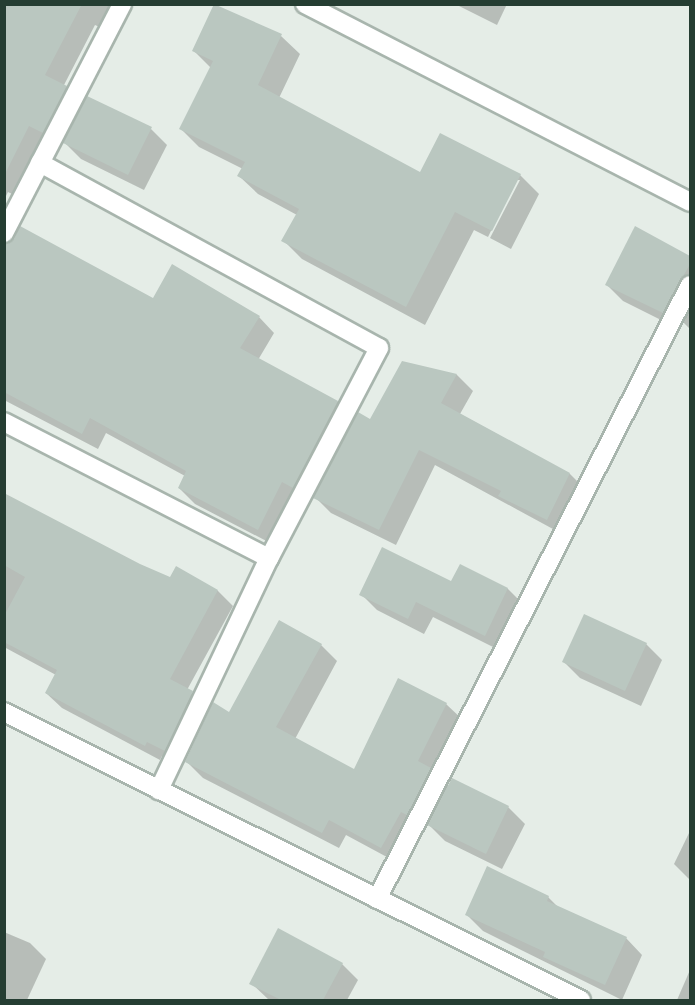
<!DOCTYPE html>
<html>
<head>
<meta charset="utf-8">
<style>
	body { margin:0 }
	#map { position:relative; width:695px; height:1005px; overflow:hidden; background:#e5ede7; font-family:Commissioner,sans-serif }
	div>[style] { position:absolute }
	.shadow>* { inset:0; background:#0003 }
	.building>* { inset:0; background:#bac7c0 }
	.roads { filter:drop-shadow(2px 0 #a8b5ad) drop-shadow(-2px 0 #a8b5ad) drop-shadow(0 2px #a8b5ad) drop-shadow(0 -2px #a8b5ad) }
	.street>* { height:18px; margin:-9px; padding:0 9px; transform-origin:9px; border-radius:9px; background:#fff }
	span { translate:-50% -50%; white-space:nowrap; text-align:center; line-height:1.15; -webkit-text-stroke:4.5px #f5f9f6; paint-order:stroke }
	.frame { position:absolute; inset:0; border:6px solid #253d32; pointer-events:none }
</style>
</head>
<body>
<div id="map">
	<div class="shadow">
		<div style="clip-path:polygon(4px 4px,116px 4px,104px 29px,95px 25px,64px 85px,82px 103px,59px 148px,45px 141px,18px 197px,8px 192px,4px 200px)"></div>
		<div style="clip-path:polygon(455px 4px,507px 4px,497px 25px)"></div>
		<div style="clip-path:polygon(281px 36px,300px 54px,279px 98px,421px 174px,520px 175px,539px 194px,511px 249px,490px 238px,520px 180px,516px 180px,488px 237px,474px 230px,425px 325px,302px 259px,283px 240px,297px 215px,258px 194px,239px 176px,243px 169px,199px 147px,181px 129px,211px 68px,194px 51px)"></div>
		<div style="clip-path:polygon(151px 129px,167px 145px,144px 190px,81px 159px,65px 143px)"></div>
		<div style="clip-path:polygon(636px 228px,690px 258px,690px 329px,683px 322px,679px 329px,623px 301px,607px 285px)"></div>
		<div style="clip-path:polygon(4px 273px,259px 317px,274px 333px,258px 360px,338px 402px,353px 418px,309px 502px,298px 497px,274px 545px,195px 504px,179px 488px,185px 476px,106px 433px,98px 449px,4px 400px)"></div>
		<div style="clip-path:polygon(403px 363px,457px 375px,473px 391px,460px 414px,570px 474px,586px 490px,564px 535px,435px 465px,396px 545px,331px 513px,315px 497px,371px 421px)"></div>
		<div style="clip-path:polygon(4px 495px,73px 534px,171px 579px,177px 568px,218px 591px,233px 606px,187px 690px,208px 708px,180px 765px,162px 756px,160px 760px,62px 708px,46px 693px,56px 675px,4px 647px)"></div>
		<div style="clip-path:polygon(460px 566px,508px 589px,524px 605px,501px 651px,433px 617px,424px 634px,377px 610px,361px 594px,452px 583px)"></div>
		<div style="clip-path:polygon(646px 644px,662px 660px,641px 706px,580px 678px,564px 662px)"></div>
		<div style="clip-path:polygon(321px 645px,337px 661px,295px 739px,355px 771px,446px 704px,463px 720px,436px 774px,449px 787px,452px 780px,508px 807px,525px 824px,502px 869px,445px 841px,427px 823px,424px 830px,417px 827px,398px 863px,346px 835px,339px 848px,203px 778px,187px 762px,230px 714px)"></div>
		<div style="clip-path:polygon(690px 831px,690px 880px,674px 864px)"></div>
		<div style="clip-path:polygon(548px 897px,560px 909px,626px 938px,642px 955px,622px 1000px,483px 931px,467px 915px)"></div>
		<div style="clip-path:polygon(4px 932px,30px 943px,46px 959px,27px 1000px,4px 1000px)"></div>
		<div style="clip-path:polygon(342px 964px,358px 980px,347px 1000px,269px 1000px,251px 983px)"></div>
		<div style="clip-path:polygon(690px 970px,690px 1000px,677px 1000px)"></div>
	</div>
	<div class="building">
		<div style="clip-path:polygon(4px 4px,82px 4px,45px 75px,67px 86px,43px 133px,29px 126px,4px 176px)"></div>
		<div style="clip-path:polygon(214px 4px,282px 34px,258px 85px,420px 172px,440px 133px,521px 174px,492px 231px,455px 212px,406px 307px,281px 241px,299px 209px,237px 176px,245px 162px,179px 129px,213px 61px,192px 51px)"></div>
		<div style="clip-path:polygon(87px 96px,152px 127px,128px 175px,63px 143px)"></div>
		<div style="clip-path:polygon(20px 226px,153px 298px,172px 264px,260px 316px,240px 348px,338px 401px,293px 488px,282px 482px,258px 530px,178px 488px,186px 471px,90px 418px,82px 434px,4px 392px,4px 244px,14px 239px)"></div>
		<div style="clip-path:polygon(635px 226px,690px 256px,690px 264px,663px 313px,605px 285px)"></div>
		<div style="clip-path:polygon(402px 361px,457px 374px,441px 403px,570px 473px,547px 520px,498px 496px,501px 491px,419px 450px,379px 530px,313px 498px,358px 412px,370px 419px)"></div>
		<div style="clip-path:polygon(4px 493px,140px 564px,170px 577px,176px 566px,218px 590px,170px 679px,193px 691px,165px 751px,147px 742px,145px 746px,45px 693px,57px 670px,4px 642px,4px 616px,25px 577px,4px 565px)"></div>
		<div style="clip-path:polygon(382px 547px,451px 581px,460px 564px,508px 588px,485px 636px,416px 602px,408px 619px,359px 595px)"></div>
		<div style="clip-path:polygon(584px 614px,647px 643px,625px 691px,562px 662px)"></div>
		<div style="clip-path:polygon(279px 620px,322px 644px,276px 727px,354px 769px,398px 678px,447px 703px,418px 761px,431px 768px,407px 815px,401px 812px,381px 848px,329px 820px,322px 833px,185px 762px,213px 702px,229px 712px)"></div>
		<div style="clip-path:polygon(452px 778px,509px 806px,486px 854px,427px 825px)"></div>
		<div style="clip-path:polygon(487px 866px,549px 896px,547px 901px,627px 937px,605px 985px,543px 957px,545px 952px,465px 915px)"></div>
		<div style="clip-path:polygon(278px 928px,343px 963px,323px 1000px,281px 1000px,249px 984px)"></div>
	</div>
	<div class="roads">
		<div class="street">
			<div style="left:305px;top:4px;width:433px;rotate:27.2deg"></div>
			<div style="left:40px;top:163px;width:386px;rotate:28.6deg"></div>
			<div style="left:379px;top:348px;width:237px;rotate:117.6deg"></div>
			<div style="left:4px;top:233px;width:258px;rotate:-62.7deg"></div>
			<div style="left:4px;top:422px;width:298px;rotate:27.2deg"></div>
			<div style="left:269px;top:558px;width:257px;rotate:115.4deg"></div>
			<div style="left:4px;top:712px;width:645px;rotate:26.53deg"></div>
			<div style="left:377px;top:899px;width:689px;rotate:-62.99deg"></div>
		</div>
	</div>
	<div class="frame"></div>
</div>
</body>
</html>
